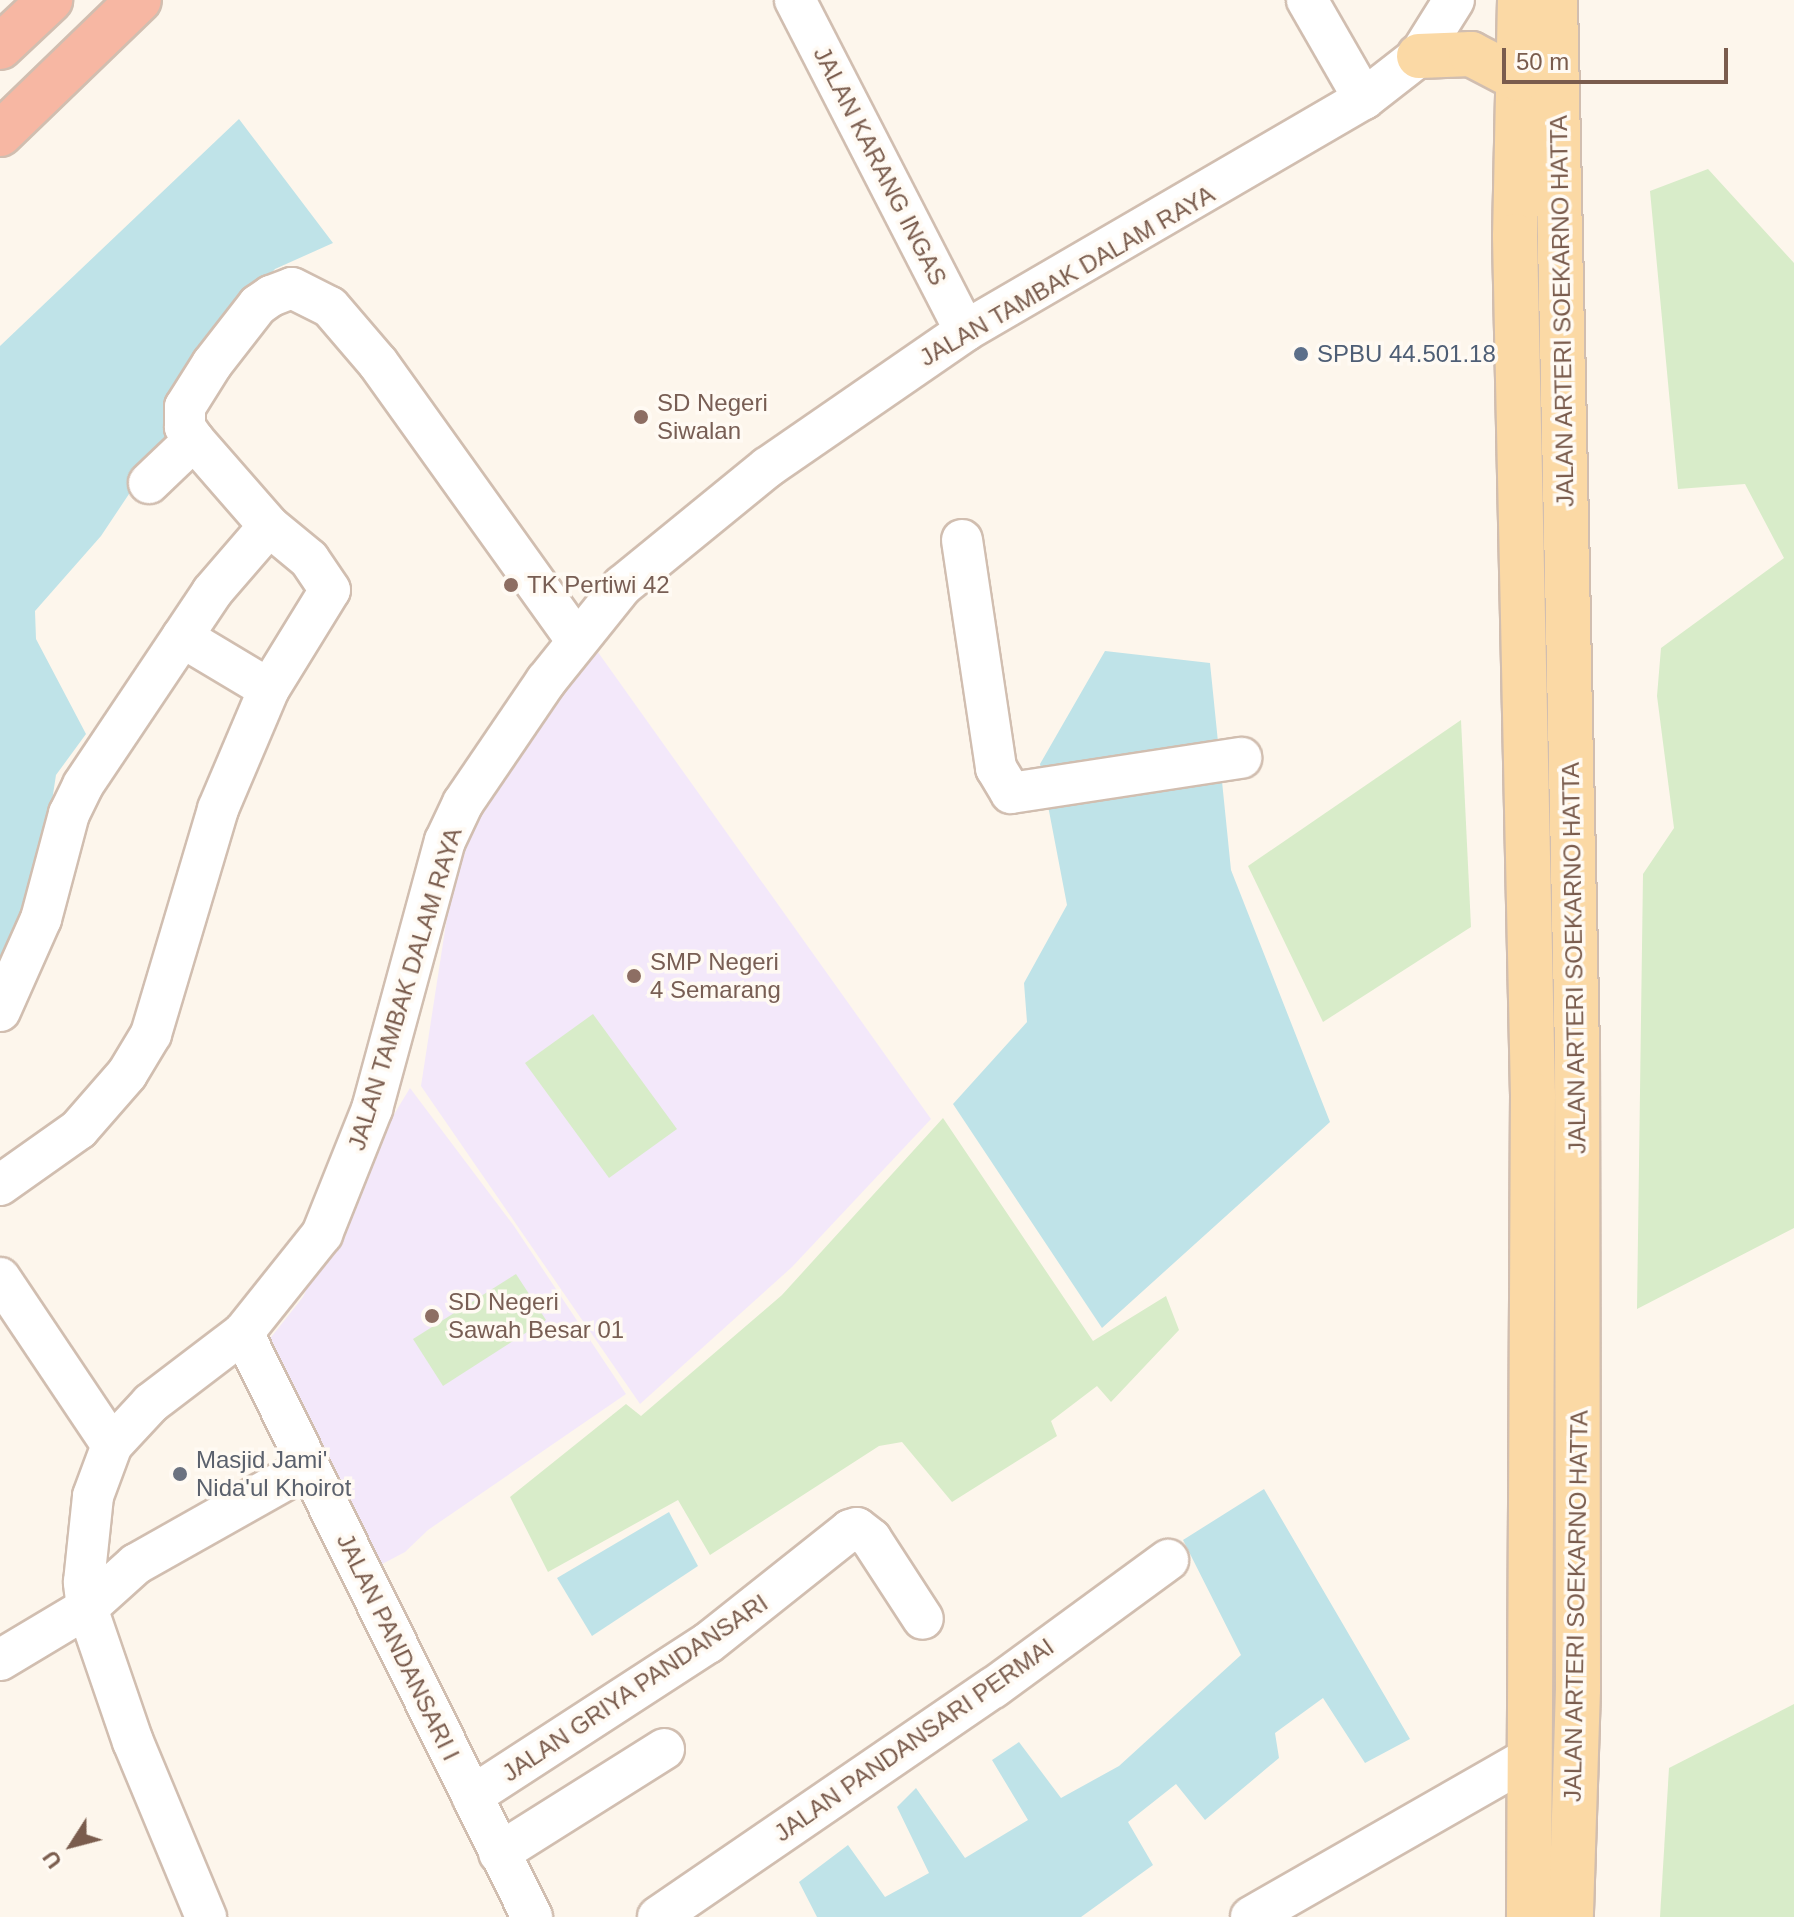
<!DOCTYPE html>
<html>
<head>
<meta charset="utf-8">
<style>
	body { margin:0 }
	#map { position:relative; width:1794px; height:1917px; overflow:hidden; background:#fdf6ec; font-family:Arial,sans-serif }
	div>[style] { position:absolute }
	.education>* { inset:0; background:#f3e8fa }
	.green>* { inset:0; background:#d8ecc9 }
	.water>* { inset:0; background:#bfe3e8 }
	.roads { filter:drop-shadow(2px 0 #d1beb0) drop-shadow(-2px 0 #d1beb0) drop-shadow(0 2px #d1beb0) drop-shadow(0 -2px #d1beb0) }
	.minor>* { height:40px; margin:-20px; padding:0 20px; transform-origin:20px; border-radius:20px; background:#fff }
	.major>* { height:44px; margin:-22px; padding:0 22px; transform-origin:22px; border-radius:22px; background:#fbd9a5 }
	.highway>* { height:44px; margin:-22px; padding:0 22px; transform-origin:22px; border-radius:22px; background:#f7b7a3 }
	.dots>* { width:22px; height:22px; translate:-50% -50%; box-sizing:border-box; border:4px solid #fffaf3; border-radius:50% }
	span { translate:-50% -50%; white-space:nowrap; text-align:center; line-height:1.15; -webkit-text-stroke:7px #fffaf3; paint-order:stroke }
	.street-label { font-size:24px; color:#7a5c4d }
	.service-label { font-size:24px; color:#4e5e75 }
	.left { translate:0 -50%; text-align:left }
	.education-label { font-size:24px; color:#785e54 }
	.worship-label { font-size:24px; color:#5b616d }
	.north { position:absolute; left:32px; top:1805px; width:80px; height:80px; -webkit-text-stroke:6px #fffaf3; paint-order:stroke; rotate:234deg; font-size:22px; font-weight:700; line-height:32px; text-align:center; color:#7a5c4d }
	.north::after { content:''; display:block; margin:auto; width:28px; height:36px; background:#7a5c4d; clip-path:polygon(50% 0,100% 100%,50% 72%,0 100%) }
	.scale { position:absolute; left:1502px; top:48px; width:226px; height:36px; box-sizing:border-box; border:4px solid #7a5c4d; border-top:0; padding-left:10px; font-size:24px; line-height:28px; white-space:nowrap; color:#7a5c4d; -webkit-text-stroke:6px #fffaf3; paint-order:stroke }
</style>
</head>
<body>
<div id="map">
	<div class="education">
		<div style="clip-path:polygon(590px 641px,931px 1119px,792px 1267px,640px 1404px,421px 1086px,455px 865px,524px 723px)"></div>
		<div style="clip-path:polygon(410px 1088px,514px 1226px,626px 1394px,428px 1530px,405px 1552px,367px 1572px,260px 1351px,303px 1297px,364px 1164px)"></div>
	</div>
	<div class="green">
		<div style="clip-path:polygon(1708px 169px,1794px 263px,1794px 1228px,1637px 1309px,1643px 874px,1674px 828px,1657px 696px,1661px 648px,1784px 558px,1745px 484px,1678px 489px,1650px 191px)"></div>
		<div style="clip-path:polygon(1461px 720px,1471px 927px,1323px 1022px,1248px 866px)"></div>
		<div style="clip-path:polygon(593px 1014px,677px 1129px,609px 1178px,525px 1063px)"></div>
		<div style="clip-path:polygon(943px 1118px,1093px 1341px,1166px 1296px,1179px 1330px,1111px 1402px,1097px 1386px,1051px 1421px,1057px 1436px,952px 1502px,902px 1442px,879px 1446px,710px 1555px,678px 1500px,548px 1572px,510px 1497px,626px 1404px,641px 1416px,782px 1295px)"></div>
		<div style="clip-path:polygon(516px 1274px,546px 1320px,443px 1386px,413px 1339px)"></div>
		<div style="clip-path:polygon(1794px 1704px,1794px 1917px,1660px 1917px,1669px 1768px)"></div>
	</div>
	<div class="water">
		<div style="clip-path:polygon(239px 119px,333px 243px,275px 269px,206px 350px,161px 446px,101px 536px,35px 611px,36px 639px,86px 734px,56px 775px,34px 918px,0 995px,0 346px)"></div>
		<div style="clip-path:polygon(1105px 651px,1210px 663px,1231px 870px,1330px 1122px,1102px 1328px,953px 1104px,1027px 1022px,1024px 983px,1067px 905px,1040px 764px)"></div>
		<div style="clip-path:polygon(1264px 1489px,1410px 1739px,1365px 1763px,1323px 1698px,1275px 1733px,1279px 1758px,1205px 1820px,1176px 1784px,1128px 1822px,1153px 1865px,1081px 1917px,817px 1917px,799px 1882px,848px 1845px,885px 1897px,929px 1873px,897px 1807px,916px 1788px,965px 1858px,1028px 1820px,992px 1760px,1019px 1742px,1061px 1798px,1119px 1766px,1241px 1655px,1183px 1540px)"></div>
		<div style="clip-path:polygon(669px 1512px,698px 1566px,592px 1636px,557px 1578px)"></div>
	</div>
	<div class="roads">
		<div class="minor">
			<div style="left:795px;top:0;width:372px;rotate:62.8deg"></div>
			<div style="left:1307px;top:0;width:114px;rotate:60.1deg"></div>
			<div style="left:149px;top:483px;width:62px;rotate:-43.7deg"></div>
			<div style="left:962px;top:540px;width:231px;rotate:81.5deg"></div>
			<div style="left:996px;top:768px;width:29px;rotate:59deg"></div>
			<div style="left:1011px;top:793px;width:233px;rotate:-8.7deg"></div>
			<div style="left:182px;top:637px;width:101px;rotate:30.9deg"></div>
			<div style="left:269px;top:689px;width:116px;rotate:-58.4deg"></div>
			<div style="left:330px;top:590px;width:37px;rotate:-124deg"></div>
			<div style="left:309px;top:559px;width:52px;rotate:-140.5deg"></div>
			<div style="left:0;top:1011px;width:101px;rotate:-66deg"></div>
			<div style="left:41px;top:919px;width:109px;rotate:-75.1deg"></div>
			<div style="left:69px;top:814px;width:32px;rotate:-64deg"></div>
			<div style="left:83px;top:785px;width:232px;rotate:-56.2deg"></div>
			<div style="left:212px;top:592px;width:87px;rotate:-49.2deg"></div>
			<div style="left:269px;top:526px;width:114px;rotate:-131.1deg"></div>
			<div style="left:194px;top:440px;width:16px;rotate:-125deg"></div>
			<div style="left:185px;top:427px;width:20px;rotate:-90deg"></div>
			<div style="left:185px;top:407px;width:51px;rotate:-57.9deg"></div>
			<div style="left:212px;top:364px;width:75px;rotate:-52.1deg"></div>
			<div style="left:258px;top:305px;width:16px;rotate:-35deg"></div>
			<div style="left:271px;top:296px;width:22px;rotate:-21deg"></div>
			<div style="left:292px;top:288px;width:42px;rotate:26.6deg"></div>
			<div style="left:330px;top:307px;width:74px;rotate:49.4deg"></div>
			<div style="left:378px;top:363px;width:342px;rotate:54.4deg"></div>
			<div style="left:0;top:1185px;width:97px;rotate:-35.3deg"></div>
			<div style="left:79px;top:1129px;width:73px;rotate:-48.9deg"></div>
			<div style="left:127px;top:1074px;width:47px;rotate:-59deg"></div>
			<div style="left:151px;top:1034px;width:235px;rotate:-73.4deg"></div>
			<div style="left:218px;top:809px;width:130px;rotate:-67deg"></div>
			<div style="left:0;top:1278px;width:201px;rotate:56.2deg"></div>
			<div style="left:243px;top:1333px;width:652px;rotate:63.67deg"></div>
			<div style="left:0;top:1660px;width:101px;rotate:-30.9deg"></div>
			<div style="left:87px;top:1608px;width:66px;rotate:-41.9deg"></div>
			<div style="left:136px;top:1564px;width:197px;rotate:-29.4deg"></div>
			<div style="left:472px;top:1796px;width:281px;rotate:-33deg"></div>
			<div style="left:708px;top:1643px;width:181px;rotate:-38.5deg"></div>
			<div style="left:850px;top:1530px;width:7px;rotate:-16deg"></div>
			<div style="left:857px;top:1528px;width:18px;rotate:38deg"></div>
			<div style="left:871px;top:1539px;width:95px;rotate:57deg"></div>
			<div style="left:499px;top:1853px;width:195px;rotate:-32.2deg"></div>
			<div style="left:206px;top:1917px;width:190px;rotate:-112.6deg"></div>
			<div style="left:133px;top:1742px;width:142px;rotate:-108.9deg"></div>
			<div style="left:87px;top:1608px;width:26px;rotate:-97deg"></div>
			<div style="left:84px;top:1582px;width:86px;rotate:-84deg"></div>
			<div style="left:93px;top:1496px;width:54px;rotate:-69.6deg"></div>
			<div style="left:112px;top:1445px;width:57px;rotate:-47.1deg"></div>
			<div style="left:151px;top:1403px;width:116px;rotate:-37.3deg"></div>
			<div style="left:243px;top:1333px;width:127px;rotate:-51.4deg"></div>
			<div style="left:322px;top:1234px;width:135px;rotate:-68.2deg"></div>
			<div style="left:372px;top:1109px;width:278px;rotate:-74.8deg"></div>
			<div style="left:445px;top:841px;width:42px;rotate:-64.7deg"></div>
			<div style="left:463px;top:803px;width:148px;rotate:-55.8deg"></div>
			<div style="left:546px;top:681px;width:122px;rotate:-51.3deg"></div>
			<div style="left:622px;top:586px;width:188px;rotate:-39.2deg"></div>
			<div style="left:768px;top:467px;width:239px;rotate:-34.6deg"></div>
			<div style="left:965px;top:331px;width:462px;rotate:-30.2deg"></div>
			<div style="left:1364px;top:99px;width:70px;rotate:-38deg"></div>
			<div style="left:1419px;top:56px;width:66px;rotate:-58deg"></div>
			<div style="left:658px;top:1917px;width:406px;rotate:-34.4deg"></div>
			<div style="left:993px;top:1688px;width:217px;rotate:-36.2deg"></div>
			<div style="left:1251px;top:1917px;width:320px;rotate:-29.8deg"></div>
		</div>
		<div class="major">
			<div style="left:1520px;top:0;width:236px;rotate:91.2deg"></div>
			<div style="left:1515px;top:236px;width:859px;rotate:88.8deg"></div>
			<div style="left:1533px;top:1095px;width:822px;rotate:90.28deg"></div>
			<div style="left:1555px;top:0;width:1046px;rotate:88.8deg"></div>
			<div style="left:1577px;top:1046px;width:643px;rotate:89.91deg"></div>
			<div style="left:1578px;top:1689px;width:228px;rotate:91.8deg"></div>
			<div style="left:1419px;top:56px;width:52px;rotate:-2.2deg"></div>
			<div style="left:1471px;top:54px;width:54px;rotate:27.5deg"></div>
		</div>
		<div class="highway">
			<div style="left:0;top:47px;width:69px;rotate:-43.2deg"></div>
			<div style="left:0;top:134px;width:193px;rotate:-44deg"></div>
		</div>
	</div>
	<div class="dots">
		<div style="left:1301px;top:354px;background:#5c6f8a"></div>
		<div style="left:641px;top:417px;background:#8d6e63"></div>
		<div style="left:511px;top:585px;background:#8d6e63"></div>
		<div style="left:634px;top:976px;background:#8d6e63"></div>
		<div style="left:432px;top:1316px;background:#8d6e63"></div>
		<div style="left:180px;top:1474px;background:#6b7280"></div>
	</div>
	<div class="street-label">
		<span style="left:880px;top:166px;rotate:63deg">JALAN KARANG INGAS</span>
		<span style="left:1067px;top:276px;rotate:-30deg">JALAN TAMBAK DALAM RAYA</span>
		<span style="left:1562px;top:311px;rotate:-91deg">JALAN ARTERI SOEKARNO HATTA</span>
		<span style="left:1574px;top:958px;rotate:-91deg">JALAN ARTERI SOEKARNO HATTA</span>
		<span style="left:405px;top:989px;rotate:-73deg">JALAN TAMBAK DALAM RAYA</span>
		<span style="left:1576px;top:1606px;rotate:-89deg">JALAN ARTERI SOEKARNO HATTA</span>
		<span style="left:398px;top:1647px;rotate:64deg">JALAN PANDANSARI I</span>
		<span style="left:635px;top:1688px;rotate:-34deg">JALAN GRIYA PANDANSARI</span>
		<span style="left:914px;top:1740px;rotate:-35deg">JALAN PANDANSARI PERMAI</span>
	</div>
	<div class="service-label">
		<span class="left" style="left:1317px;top:354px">SPBU 44.501.18</span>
	</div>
	<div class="education-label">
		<span class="left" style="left:657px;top:417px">SD Negeri<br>Siwalan</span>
		<span class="left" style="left:527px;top:585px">TK Pertiwi 42</span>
		<span class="left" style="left:650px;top:976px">SMP Negeri<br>4 Semarang</span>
		<span class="left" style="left:448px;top:1316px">SD Negeri<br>Sawah Besar 01</span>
	</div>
	<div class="worship-label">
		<span class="left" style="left:196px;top:1474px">Masjid Jami'<br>Nida'ul Khoirot</span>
	</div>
	<div class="north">U</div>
	<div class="scale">50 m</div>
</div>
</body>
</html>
